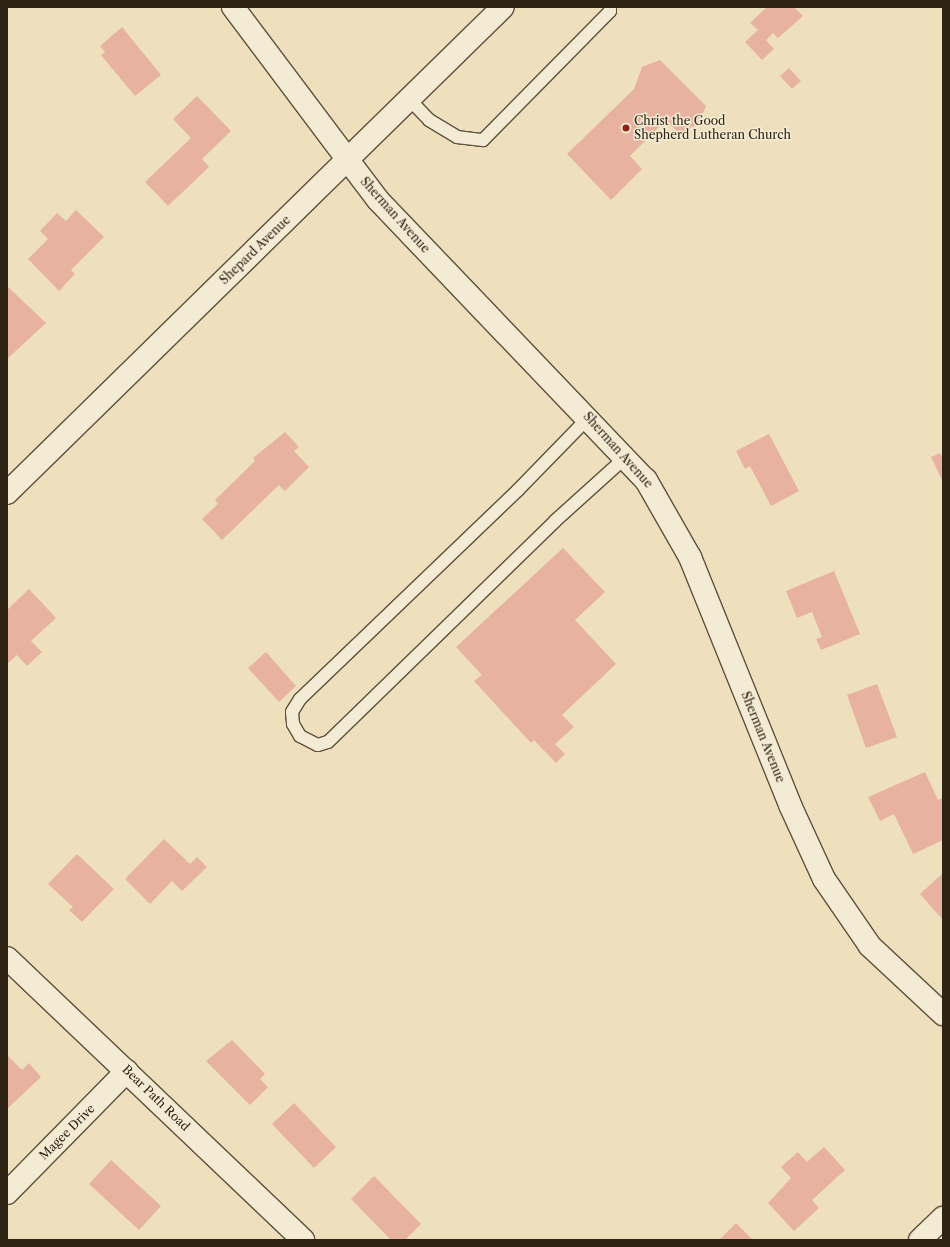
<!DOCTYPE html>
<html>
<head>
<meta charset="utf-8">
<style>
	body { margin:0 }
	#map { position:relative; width:950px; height:1247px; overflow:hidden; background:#eee0bd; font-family:"Libre Caslon Text",serif }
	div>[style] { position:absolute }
	.building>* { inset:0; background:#e7b29f }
	.roads { filter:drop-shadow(1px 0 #5f523e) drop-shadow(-1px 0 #5f523e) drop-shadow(0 1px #5f523e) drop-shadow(0 -1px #5f523e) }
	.lane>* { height:12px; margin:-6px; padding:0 6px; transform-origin:6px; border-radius:6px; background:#f4ebd4 }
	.street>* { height:22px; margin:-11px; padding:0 11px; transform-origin:11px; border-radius:11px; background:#f4ebd4 }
	.secondary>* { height:22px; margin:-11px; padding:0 11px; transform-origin:11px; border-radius:11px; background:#f4ebd4 }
	.dots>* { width:11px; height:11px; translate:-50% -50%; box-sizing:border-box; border:2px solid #f4ebd4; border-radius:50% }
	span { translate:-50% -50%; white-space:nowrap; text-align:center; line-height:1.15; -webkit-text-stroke:3px #f4ebd4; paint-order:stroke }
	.poi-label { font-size:12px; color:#2f2314 }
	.left { translate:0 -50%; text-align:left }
	.street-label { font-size:12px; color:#2f2314 }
	.frame { position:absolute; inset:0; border:8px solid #2f2314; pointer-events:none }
</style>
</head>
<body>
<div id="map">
	<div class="building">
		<div style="clip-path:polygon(767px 7px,794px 7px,803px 16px,778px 38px,773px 33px,766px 40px,774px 49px,762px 60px,745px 42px,758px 30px,750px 23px)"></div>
		<div style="clip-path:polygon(122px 27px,161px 75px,135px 96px,101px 55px,105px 52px,100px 46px)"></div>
		<div style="clip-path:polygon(660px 60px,706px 106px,699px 123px,680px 134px,666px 120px,630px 156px,642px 169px,611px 200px,567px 154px,634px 89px,642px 67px)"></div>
		<div style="clip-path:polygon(789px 68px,801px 81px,792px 89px,780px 76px)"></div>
		<div style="clip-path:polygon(197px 96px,231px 131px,202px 159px,209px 167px,168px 206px,145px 182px,191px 138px,173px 119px)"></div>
		<div style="clip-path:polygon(76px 210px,104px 237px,71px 270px,75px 274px,59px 291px,28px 259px,48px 239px,40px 231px,57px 213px,66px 221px)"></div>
		<div style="clip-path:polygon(7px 286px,46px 323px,7px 359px)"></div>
		<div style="clip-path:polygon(285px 432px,299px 447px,294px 451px,309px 467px,285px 491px,279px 485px,222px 540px,202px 519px,218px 504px,215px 500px,255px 461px,253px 458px)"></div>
		<div style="clip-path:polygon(769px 434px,799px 491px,771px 506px,750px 466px,745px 469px,736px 451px)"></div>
		<div style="clip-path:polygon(940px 453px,943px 458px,943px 482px,931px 457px)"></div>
		<div style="clip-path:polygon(563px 548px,605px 592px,575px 620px,616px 664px,562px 715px,574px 727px,555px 744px,565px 754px,556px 763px,534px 740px,531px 743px,474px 681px,482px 675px,456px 647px)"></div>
		<div style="clip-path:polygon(834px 571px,860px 634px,821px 650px,816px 639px,822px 637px,812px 612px,797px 618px,786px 591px)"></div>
		<div style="clip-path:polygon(29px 589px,56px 618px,31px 641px,42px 652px,27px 666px,17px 655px,7px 664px,7px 610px)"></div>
		<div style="clip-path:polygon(266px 652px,296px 686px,279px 702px,248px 668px)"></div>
		<div style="clip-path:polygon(877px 684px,897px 737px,866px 748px,847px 695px)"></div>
		<div style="clip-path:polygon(925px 772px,938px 800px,943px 798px,943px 840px,913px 854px,894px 814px,880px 821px,868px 797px)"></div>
		<div style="clip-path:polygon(164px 839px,190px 864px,197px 857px,207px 867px,182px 891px,172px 881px,150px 904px,125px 879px)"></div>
		<div style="clip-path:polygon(77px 854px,114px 889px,82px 922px,69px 910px,73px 907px,48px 884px)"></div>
		<div style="clip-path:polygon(943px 873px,943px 920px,920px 894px)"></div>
		<div style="clip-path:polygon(232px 1040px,265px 1074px,260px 1079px,268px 1087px,250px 1105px,206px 1061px)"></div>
		<div style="clip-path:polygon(7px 1055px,22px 1070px,29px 1063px,41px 1077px,7px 1109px)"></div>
		<div style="clip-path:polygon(294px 1103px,336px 1147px,314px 1168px,272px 1124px)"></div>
		<div style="clip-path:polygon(824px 1147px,845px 1170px,812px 1200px,819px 1208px,794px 1231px,768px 1203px,791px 1178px,781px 1167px,798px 1152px,807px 1162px)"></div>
		<div style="clip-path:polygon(111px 1160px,161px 1206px,139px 1230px,89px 1184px)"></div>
		<div style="clip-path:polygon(374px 1176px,421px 1224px,405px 1240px,391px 1240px,351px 1199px)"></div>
		<div style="clip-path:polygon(736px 1223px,753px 1240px,719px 1240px)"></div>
	</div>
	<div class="roads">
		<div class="lane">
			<div style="left:408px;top:98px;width:30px;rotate:46deg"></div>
			<div style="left:429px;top:120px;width:33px;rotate:31deg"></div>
			<div style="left:457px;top:137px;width:26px;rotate:7deg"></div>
			<div style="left:483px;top:140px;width:181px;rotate:-45.4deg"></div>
			<div style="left:610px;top:11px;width:4px;rotate:-90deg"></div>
			<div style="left:589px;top:417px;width:102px;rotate:134.2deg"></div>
			<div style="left:518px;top:490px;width:302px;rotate:136.2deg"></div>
			<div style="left:300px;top:699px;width:15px;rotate:122deg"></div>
			<div style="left:292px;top:712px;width:12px;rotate:85deg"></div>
			<div style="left:293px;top:724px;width:14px;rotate:60deg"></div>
			<div style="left:300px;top:736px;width:20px;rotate:27deg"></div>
			<div style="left:318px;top:745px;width:10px;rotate:-17deg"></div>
			<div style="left:328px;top:742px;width:317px;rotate:-44.2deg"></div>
			<div style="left:555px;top:521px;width:97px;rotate:-42.1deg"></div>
		</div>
		<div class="street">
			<div style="left:347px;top:159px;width:51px;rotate:52.9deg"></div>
			<div style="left:378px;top:200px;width:388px;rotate:46.3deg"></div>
			<div style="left:646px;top:480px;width:89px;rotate:60.3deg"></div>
			<div style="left:690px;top:557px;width:267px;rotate:68deg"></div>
			<div style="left:790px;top:805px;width:81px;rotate:65.3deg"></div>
			<div style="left:824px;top:879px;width:81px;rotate:55.5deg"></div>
			<div style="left:870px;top:946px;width:100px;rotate:43deg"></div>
			<div style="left:7px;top:958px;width:409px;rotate:43.6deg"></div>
			<div style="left:7px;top:1193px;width:171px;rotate:-45.5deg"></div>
			<div style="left:920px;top:1240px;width:32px;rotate:-44deg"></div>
		</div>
		<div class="secondary">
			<div style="left:233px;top:7px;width:190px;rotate:53.1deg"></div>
			<div style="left:7px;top:493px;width:694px;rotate:-44.42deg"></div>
		</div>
	</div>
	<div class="dots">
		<div style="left:626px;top:128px;background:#8f2418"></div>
	</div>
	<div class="poi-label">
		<span class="left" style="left:634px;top:128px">Christ the Good<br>Shepherd Lutheran Church</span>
	</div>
	<div class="street-label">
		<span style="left:395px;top:215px;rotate:48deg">Sherman Avenue</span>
		<span style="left:255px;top:250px;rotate:-44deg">Shepard Avenue</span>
		<span style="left:618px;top:450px;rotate:48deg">Sherman Avenue</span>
		<span style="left:763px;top:737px;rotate:68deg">Sherman Avenue</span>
		<span style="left:156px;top:1098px;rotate:44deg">Bear Path Road</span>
		<span style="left:67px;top:1132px;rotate:-45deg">Magee Drive</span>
	</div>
	<div class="frame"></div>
</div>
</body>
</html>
